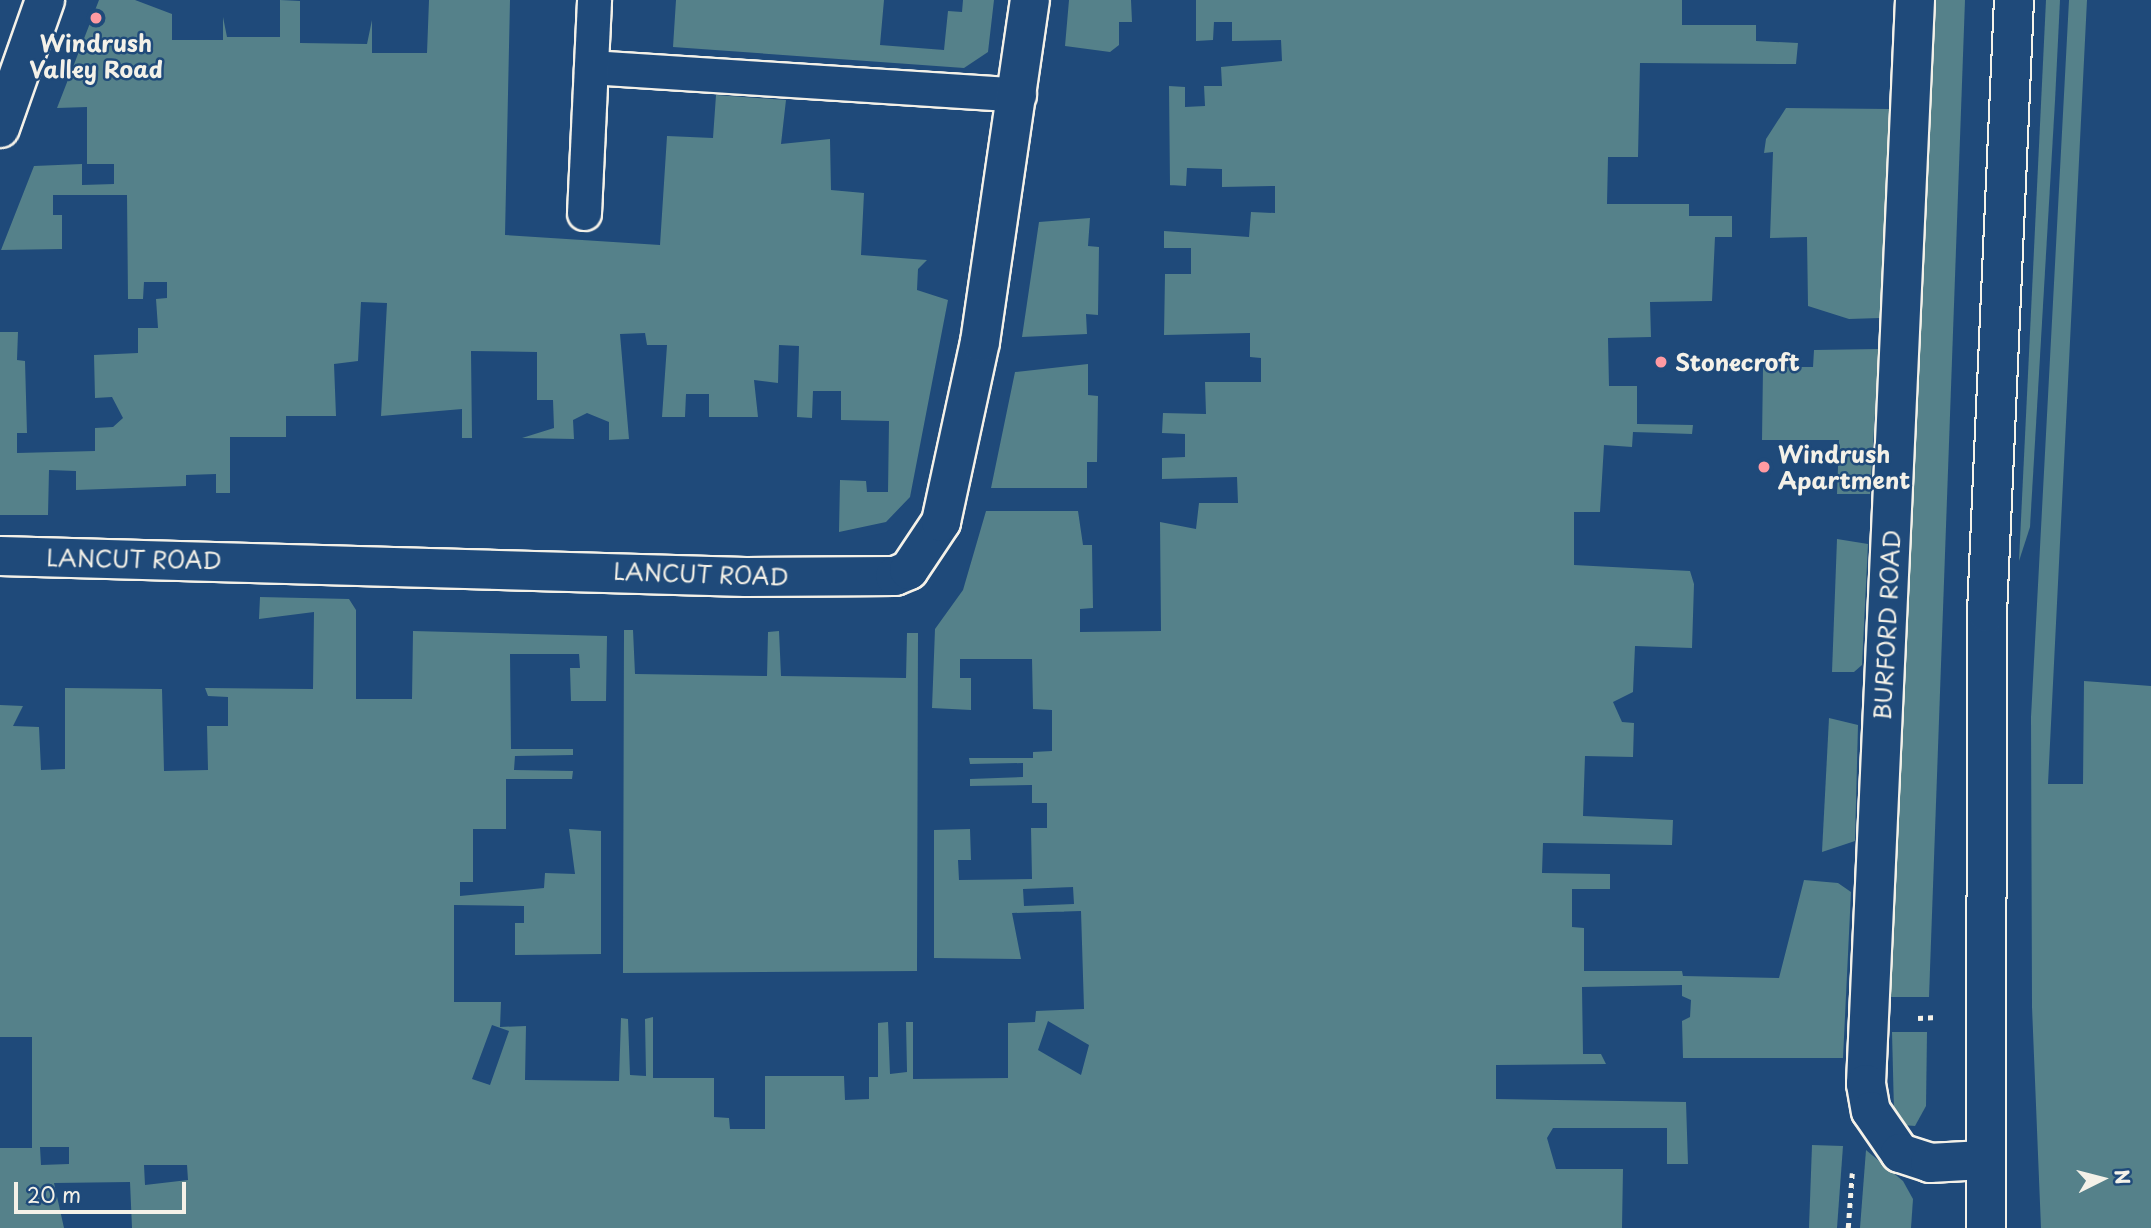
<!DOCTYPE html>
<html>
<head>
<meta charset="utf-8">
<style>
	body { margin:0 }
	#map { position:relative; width:2151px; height:1228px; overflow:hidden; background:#1f4a7a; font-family:"Playpen Sans",sans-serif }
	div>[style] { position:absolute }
	.green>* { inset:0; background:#55818a }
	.path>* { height:4.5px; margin-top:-2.25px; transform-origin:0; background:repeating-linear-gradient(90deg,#f4f1e8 0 5px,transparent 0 10px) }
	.roads { filter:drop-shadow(2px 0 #f4f1e8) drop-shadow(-2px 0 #f4f1e8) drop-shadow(0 2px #f4f1e8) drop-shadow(0 -2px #f4f1e8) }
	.lane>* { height:33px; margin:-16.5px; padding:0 16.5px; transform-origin:16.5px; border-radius:16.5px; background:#1f4a7a }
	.street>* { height:38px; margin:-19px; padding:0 19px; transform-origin:19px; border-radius:19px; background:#1f4a7a }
	.secondary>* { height:38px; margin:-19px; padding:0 19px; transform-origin:19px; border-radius:19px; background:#1f4a7a }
	.dots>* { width:19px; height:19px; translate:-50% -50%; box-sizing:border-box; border:4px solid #1f4a7a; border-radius:50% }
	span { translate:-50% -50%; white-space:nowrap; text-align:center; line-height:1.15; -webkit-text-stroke:5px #1f4a7a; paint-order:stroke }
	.poi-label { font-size:23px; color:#f4f1e8; font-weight:700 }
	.left { translate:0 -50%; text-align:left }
	.street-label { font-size:23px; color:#f4f1e8 }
	.north { position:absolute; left:2067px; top:1144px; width:70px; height:70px; -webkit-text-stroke:5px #1f4a7a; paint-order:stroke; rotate:84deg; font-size:19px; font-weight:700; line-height:28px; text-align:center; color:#f4f1e8 }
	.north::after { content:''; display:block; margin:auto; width:24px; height:32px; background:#f4f1e8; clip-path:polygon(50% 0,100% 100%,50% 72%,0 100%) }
	.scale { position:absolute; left:14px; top:1182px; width:172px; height:32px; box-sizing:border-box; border:4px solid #f4f1e8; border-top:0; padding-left:9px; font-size:21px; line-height:24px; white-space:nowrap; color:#f4f1e8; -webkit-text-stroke:5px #1f4a7a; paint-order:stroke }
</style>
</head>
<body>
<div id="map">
	<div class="green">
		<div style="clip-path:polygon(99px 0,135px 0,172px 14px,172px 40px,223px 40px,223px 17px,227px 37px,280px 37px,280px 0,300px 1px,300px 43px,367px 44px,372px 20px,372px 53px,427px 53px,429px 0,510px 0,505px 235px,660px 245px,667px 136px,713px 138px,716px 95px,786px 100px,781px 144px,830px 139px,831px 190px,864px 193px,861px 255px,927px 260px,918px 269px,917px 290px,948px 300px,910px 497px,886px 522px,839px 532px,840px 480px,866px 481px,867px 492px,888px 492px,889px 421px,841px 420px,841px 391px,813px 391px,812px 418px,797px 417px,799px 346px,779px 345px,778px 383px,754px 380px,758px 417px,709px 417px,709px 394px,686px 394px,685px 417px,662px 417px,667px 345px,647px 345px,645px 333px,620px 334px,629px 439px,609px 440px,609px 422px,587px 413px,573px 420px,574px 439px,522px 438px,554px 428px,553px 400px,537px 400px,537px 352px,471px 351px,472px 438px,462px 438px,462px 409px,381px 416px,387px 303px,361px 302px,358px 361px,334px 364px,336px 416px,286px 416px,286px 437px,230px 437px,230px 493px,216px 493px,216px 474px,186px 475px,186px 486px,76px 490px,76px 471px,49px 470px,48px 515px,0 515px,0 332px,18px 332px,17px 360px,25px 361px,27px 433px,17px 433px,17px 453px,95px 451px,95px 428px,113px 427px,123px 418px,112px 397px,95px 398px,94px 355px,138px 353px,138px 328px,158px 328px,156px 299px,167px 298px,167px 282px,144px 282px,143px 299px,128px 299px,127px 195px,53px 195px,53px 215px,62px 215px,62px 249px,1px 250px,34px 166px,82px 164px,82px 185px,114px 184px,114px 164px,87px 164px,87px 107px,57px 108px)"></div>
		<div style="clip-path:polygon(676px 0,884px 0,880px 45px,944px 50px,948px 11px,962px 12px,963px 0,994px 0,988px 52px,964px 68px,673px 47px)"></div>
		<div style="clip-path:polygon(1069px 0,1131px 0,1132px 22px,1119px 22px,1119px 45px,1110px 52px,1065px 46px)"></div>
		<div style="clip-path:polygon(evenodd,1196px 0,1682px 0,1682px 25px,1756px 25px,1756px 41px,1798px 43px,1796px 64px,1640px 63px,1638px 157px,1608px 157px,1607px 204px,1689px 204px,1689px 216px,1732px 216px,1732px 237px,1715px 237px,1712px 301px,1650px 302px,1651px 337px,1608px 338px,1609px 386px,1637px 386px,1637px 424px,1693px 425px,1692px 434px,1633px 432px,1632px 447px,1604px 445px,1600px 512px,1574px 512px,1574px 565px,1690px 571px,1694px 584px,1692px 648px,1635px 646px,1633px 692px,1613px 702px,1622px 722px,1634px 723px,1633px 757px,1585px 756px,1583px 816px,1673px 820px,1672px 845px,1543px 843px,1542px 873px,1610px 874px,1610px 889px,1572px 889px,1572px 927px,1584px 928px,1584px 971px,1682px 971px,1683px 976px,1779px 978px,1804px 880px,1838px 883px,1851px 892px,1843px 1058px,1683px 1058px,1682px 1021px,1690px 1017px,1691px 1000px,1682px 996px,1682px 985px,1582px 987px,1583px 1054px,1601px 1054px,1606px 1064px,1496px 1065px,1496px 1099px,1686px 1102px,1688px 1164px,1667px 1164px,1667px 1128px,1553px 1128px,1547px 1138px,1556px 1169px,1623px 1169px,1622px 1228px,132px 1228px,130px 1182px,54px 1183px,64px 1228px,0 1228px,0 1148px,32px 1148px,32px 1037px,0 1037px,0 705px,23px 706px,13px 726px,39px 727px,41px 770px,65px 769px,65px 688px,162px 689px,164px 771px,208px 770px,207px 726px,228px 726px,228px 697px,208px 696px,205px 688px,313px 689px,314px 612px,259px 619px,260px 597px,349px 599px,356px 610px,356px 699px,412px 699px,413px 631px,607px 636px,606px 701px,571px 701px,570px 668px,580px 668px,579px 654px,510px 654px,511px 749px,573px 749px,573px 755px,515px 756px,514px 770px,573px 771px,572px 779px,506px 779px,506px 829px,473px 829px,473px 882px,460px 882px,460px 896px,544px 888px,545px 873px,575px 874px,569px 829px,601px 831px,601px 954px,515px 955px,515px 923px,524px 923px,524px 906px,454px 905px,454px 1002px,501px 1002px,500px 1027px,526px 1026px,525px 1080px,619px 1081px,621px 1018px,628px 1019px,630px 1075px,646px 1076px,645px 1019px,653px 1017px,653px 1078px,714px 1078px,714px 1117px,729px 1118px,730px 1129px,765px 1129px,765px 1076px,844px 1076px,845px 1100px,869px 1099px,869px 1077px,878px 1077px,878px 1023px,888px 1022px,890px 1074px,907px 1072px,906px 1022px,913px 1022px,913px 1079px,1008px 1078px,1008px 1023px,1035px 1022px,1036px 1011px,1084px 1009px,1081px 911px,1012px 913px,1021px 959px,934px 958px,934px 830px,970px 829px,971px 860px,958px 860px,959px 880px,1032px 879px,1031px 828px,1047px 828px,1047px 803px,1032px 803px,1032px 785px,970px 786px,970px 779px,1023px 777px,1023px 763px,970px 764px,969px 758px,1033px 758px,1033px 752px,1052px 751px,1052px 710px,1033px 709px,1032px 659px,960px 659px,960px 678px,971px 678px,971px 710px,932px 708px,935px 629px,963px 590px,986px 511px,1078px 511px,1083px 545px,1092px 545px,1093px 608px,1080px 609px,1080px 632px,1161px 631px,1160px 522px,1196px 529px,1199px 503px,1238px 503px,1237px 477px,1162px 479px,1162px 458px,1185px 457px,1185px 434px,1162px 433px,1163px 413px,1206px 414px,1205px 382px,1261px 382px,1261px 358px,1250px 357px,1250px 333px,1164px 335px,1165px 274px,1191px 274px,1191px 248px,1164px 248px,1164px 231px,1249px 237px,1251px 212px,1275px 213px,1275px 186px,1222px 187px,1222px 169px,1187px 168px,1186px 186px,1170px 185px,1169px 86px,1185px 87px,1185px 107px,1205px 106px,1204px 86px,1222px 86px,1221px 67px,1282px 61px,1281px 40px,1232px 41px,1232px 22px,1214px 22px,1213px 40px,1196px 41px,1196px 0,1073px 887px,1074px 904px,1024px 906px,1023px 889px,1073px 887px,1196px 0,1048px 1021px,1089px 1045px,1081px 1075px,1038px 1050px,1048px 1021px,1196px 0,492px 1025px,509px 1031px,490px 1085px,472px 1079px,492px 1025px,1196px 0,69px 1147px,69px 1164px,41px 1165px,40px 1147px,69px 1147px,1196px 0,144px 1165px,187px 1165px,188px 1180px,145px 1185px,144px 1165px)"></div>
		<div style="clip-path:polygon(1936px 0,1965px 0,1929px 997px,1890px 997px)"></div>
		<div style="clip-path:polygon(2046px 0,2060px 0,2055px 101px,2030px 527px,2019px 561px)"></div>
		<div style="clip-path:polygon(2069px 0,2087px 0,2048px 784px,2083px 784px,2084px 681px,2151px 686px,2151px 1228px,2041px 1228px,2032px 1007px,2031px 717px)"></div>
		<div style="clip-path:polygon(1786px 108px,1889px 109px,1880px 318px,1849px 319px,1808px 306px,1807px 237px,1770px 238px,1773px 152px,1764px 153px,1766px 139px)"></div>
		<div style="clip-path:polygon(1090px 218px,1088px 246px,1099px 247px,1098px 315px,1086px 314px,1087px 334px,1022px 337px,1039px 222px)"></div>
		<div style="clip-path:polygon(1879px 349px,1870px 494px,1837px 494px,1839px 440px,1762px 440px,1763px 367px,1813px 367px,1814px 350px)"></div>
		<div style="clip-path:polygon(1088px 364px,1088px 395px,1098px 396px,1097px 462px,1087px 462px,1087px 488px,991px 488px,1015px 372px)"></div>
		<div style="clip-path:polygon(1837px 539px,1868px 544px,1862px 665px,1854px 672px,1832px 672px)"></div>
		<div style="clip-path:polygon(624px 630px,633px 630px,635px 674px,767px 676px,768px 632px,779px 631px,781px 676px,906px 678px,907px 633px,918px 633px,917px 971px,623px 973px)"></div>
		<div style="clip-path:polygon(1829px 718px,1858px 725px,1855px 841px,1822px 852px)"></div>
		<div style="clip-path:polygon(1892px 1032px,1927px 1032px,1926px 1106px,1915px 1126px,1903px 1125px,1894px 1111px)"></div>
		<div style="clip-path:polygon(1812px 1145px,1843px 1146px,1837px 1228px,1809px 1228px)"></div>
		<div style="clip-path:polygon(1866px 1150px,1903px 1181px,1913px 1199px,1911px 1228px,1860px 1228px)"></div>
	</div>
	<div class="path">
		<div style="left:1918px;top:1018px;width:19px;rotate:-3deg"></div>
		<div style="left:1848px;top:1228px;width:55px;rotate:-85.8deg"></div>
	</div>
	<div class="roads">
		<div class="lane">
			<div style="left:591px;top:67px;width:429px;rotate:3.7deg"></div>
			<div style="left:584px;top:213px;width:213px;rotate:-87.3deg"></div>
		</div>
		<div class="street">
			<div style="left:1915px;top:0;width:1085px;rotate:92.59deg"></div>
			<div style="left:1866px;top:1084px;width:27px;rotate:80deg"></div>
			<div style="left:1871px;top:1111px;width:51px;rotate:55.4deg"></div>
			<div style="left:1900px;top:1153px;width:32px;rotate:18deg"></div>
			<div style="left:1930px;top:1163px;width:53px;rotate:-3.2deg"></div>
			<div style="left:0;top:128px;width:136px;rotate:-70.6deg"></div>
			<div style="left:0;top:556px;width:746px;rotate:1.61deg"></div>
			<div style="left:746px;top:577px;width:149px;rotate:-0.4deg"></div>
			<div style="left:895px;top:576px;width:15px;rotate:-23deg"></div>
			<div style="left:909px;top:570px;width:58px;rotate:-56.3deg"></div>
			<div style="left:941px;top:522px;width:184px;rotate:-77.8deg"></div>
			<div style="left:980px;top:342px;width:346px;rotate:-81.7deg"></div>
		</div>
		<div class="secondary">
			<div style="left:1986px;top:1228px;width:615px;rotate:-89.91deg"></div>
			<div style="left:1987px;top:613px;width:614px;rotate:-87.48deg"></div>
		</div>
	</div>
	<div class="dots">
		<div style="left:96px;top:18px;background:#ff9aa2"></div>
		<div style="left:1661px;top:362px;background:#ff9aa2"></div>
		<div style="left:1764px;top:467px;background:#ff9aa2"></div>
	</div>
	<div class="poi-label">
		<span style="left:96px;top:56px">Windrush<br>Valley Road</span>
		<span class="left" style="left:1675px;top:362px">Stonecroft</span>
		<span class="left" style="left:1778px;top:467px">Windrush<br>Apartment</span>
	</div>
	<div class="street-label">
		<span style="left:134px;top:559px;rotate:1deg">LANCUT ROAD</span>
		<span style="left:701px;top:574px;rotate:2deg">LANCUT ROAD</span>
		<span style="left:1887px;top:625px;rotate:-87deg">BURFORD ROAD</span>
	</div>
	<div class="north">N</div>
	<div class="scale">20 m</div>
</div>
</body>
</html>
